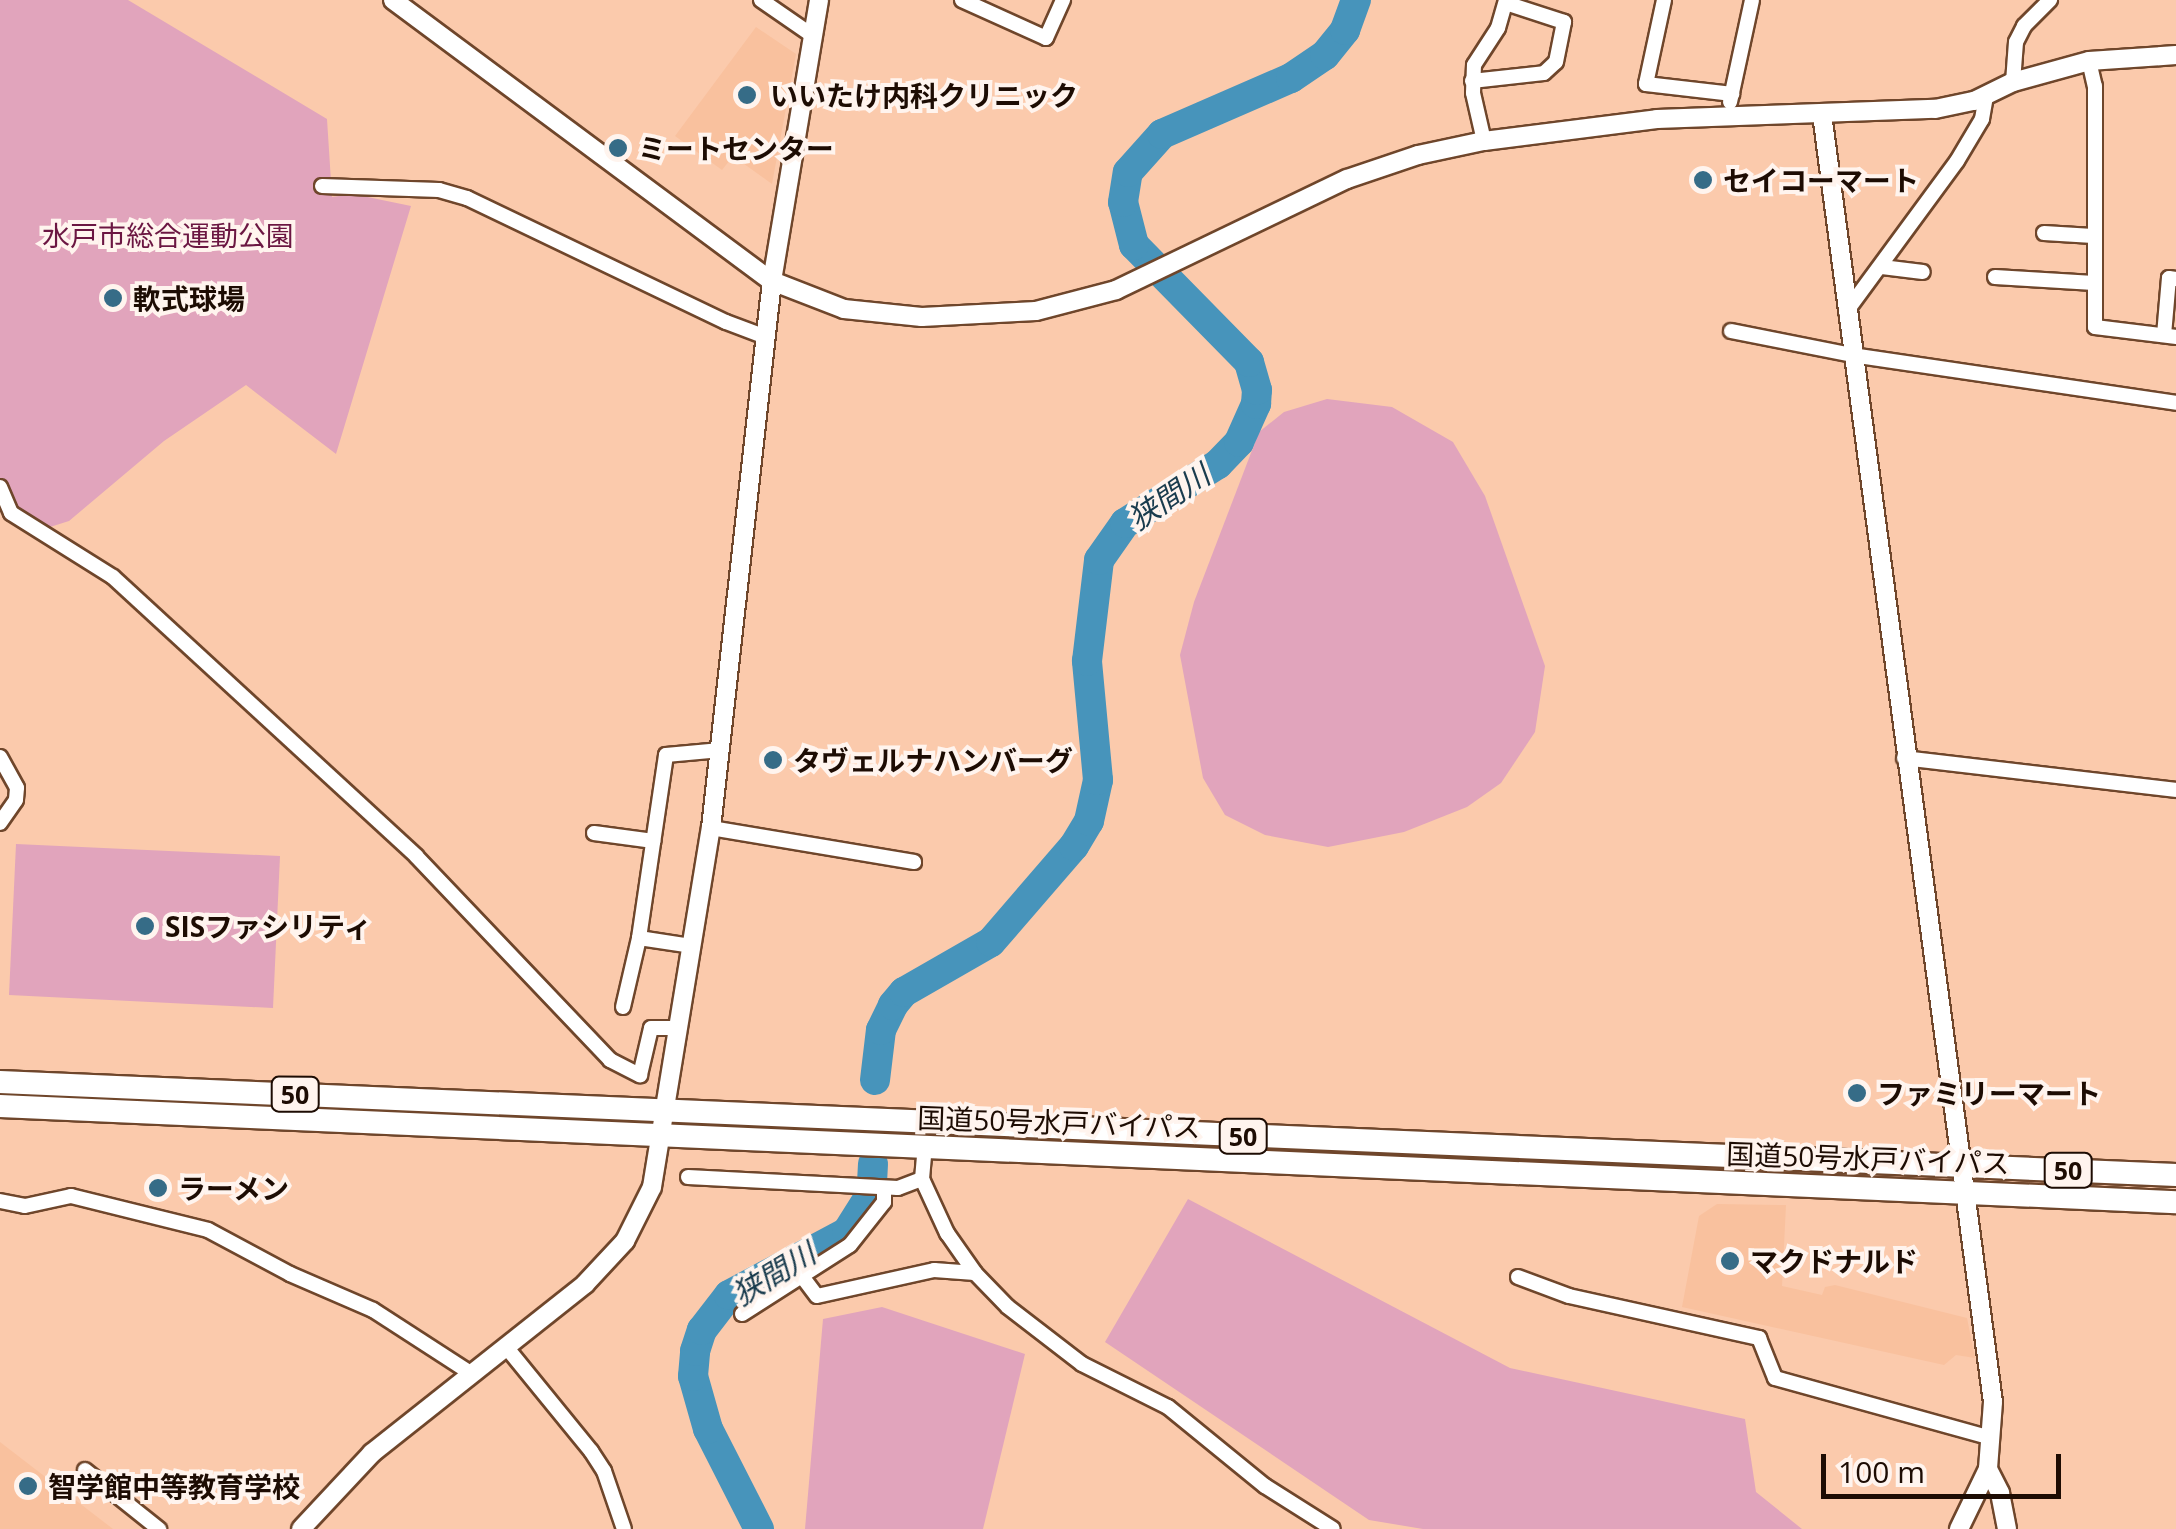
<!DOCTYPE html>
<html>
<head>
<meta charset="utf-8">
<style>
	body { margin:0 }
	#map { position:relative; width:2176px; height:1529px; overflow:hidden; background:#fbcaac; font-family:"Open Sans","Noto Sans JP",sans-serif }
	div>[style] { position:absolute }
	.built>* { inset:0; background:#f9c19e }
	.green>* { inset:0; background:#e1a4bc }
	.river>* { height:30px; margin:-15px; padding:0 15px; transform-origin:15px; border-radius:15px; background:#4794bb }
	.roads { filter:drop-shadow(2px 0 #6f462b) drop-shadow(-2px 0 #6f462b) drop-shadow(0 2px #6f462b) drop-shadow(0 -2px #6f462b) }
	.minor>* { height:14px; margin:-7px; padding:0 7px; transform-origin:7px; border-radius:7px; background:#fff }
	.tertiary>* { height:18px; margin:-9px; padding:0 9px; transform-origin:9px; border-radius:9px; background:#fff }
	.trunk>* { height:22px; margin:-11px; padding:0 11px; transform-origin:11px; border-radius:11px; background:#fff }
	.dots>* { width:28px; height:28px; translate:-50% -50%; box-sizing:border-box; border:5px solid #fff4ee; border-radius:50% }
	span { translate:-50% -50%; white-space:nowrap; text-align:center; line-height:1.15; -webkit-text-stroke:8px #fff4ee; paint-order:stroke }
	.shield-label span { padding:2px 8px; background:#fff4ee; border:2px solid; border-radius:8px; -webkit-text-stroke-width:0 }
	.shield-label { font-size:25px; color:#1d0c03; font-weight:700 }
	.poi-label { font-size:28px; color:#1d0c03; font-weight:700 }
	.left { translate:0 -50%; text-align:left }
	.park-label { font-size:28px; color:#6b1642 }
	.street-label { font-size:28px; color:#1d0c03 }
	.water-label { font-size:30px; color:#1a3c4e; font-style:italic }
	.scale { position:absolute; left:1821px; top:1454px; width:240px; height:45px; box-sizing:border-box; border:5px solid #1d0c03; border-top:0; padding-left:12px; font-size:30px; line-height:35px; white-space:nowrap; color:#1d0c03; -webkit-text-stroke:8px #fff4ee; paint-order:stroke }
</style>
</head>
<body>
<div id="map">
	<div class="built">
		<div style="clip-path:polygon(756px 27px,796px 54px,772px 184px,733px 156px,722px 170px,675px 136px)"></div>
		<div style="clip-path:polygon(1717px 1204px,1786px 1205px,1782px 1286px,1822px 1295px,1825px 1287px,1835px 1285px,1967px 1318px,1975px 1358px,1956px 1355px,1944px 1365px,1682px 1307px,1699px 1216px)"></div>
		<div style="clip-path:polygon(0 1442px,113px 1529px,0 1529px)"></div>
	</div>
	<div class="green">
		<div style="clip-path:polygon(0 0,128px 0,327px 119px,332px 197px,353px 194px,411px 206px,336px 454px,246px 385px,164px 441px,69px 521px,50px 527px,19px 510px,0 479px)"></div>
		<div style="clip-path:polygon(1327px 399px,1392px 407px,1453px 442px,1485px 496px,1545px 666px,1535px 732px,1501px 783px,1467px 807px,1404px 832px,1328px 847px,1265px 835px,1225px 815px,1203px 778px,1180px 655px,1194px 602px,1259px 432px,1284px 412px)"></div>
		<div style="clip-path:polygon(16px 844px,280px 856px,273px 1008px,9px 995px)"></div>
		<div style="clip-path:polygon(1188px 1199px,1510px 1368px,1745px 1419px,1756px 1492px,1802px 1529px,1423px 1529px,1369px 1520px,1105px 1342px)"></div>
		<div style="clip-path:polygon(882px 1307px,1025px 1354px,983px 1529px,805px 1529px,823px 1319px)"></div>
	</div>
	<div class="river">
		<div style="left:875px;top:1080px;width:50px;rotate:-83.2deg"></div>
		<div style="left:881px;top:1030px;width:28px;rotate:-64deg"></div>
		<div style="left:893px;top:1005px;width:17px;rotate:-50deg"></div>
		<div style="left:904px;top:992px;width:100px;rotate:-29.9deg"></div>
		<div style="left:991px;top:942px;width:127px;rotate:-49.2deg"></div>
		<div style="left:1074px;top:846px;width:29px;rotate:-59deg"></div>
		<div style="left:1089px;top:821px;width:42px;rotate:-77.6deg"></div>
		<div style="left:1098px;top:780px;width:120px;rotate:-95.3deg"></div>
		<div style="left:1087px;top:661px;width:102px;rotate:-83.2deg"></div>
		<div style="left:1099px;top:560px;width:45px;rotate:-54.9deg"></div>
		<div style="left:1125px;top:523px;width:110px;rotate:-32.4deg"></div>
		<div style="left:1218px;top:464px;width:30px;rotate:-46deg"></div>
		<div style="left:1239px;top:442px;width:42px;rotate:-65.9deg"></div>
		<div style="left:1256px;top:404px;width:14px;rotate:-86deg"></div>
		<div style="left:1257px;top:390px;width:29px;rotate:-106deg"></div>
		<div style="left:1249px;top:362px;width:164px;rotate:-134.5deg"></div>
		<div style="left:1134px;top:245px;width:44px;rotate:-104.3deg"></div>
		<div style="left:1123px;top:202px;width:30px;rotate:-81deg"></div>
		<div style="left:1128px;top:172px;width:51px;rotate:-48.2deg"></div>
		<div style="left:1162px;top:134px;width:141px;rotate:-23.5deg"></div>
		<div style="left:1291px;top:78px;width:41px;rotate:-34.1deg"></div>
		<div style="left:1325px;top:55px;width:32px;rotate:-51deg"></div>
		<div style="left:1345px;top:30px;width:32px;rotate:-70deg"></div>
		<div style="left:872px;top:1183px;width:19px;rotate:-87deg"></div>
		<div style="left:759px;top:1529px;width:112px;rotate:-117deg"></div>
		<div style="left:708px;top:1429px;width:55px;rotate:-105.8deg"></div>
		<div style="left:693px;top:1376px;width:25px;rotate:-85deg"></div>
		<div style="left:695px;top:1351px;width:22px;rotate:-72deg"></div>
		<div style="left:702px;top:1330px;width:44px;rotate:-52.4deg"></div>
		<div style="left:729px;top:1295px;width:134px;rotate:-28.1deg"></div>
		<div style="left:847px;top:1232px;width:41px;rotate:-57.8deg"></div>
	</div>
	<div class="roads">
		<div class="minor">
			<div style="left:761px;top:0;width:63px;rotate:34.7deg"></div>
			<div style="left:962px;top:0;width:92px;rotate:24.3deg"></div>
			<div style="left:1046px;top:38px;width:42px;rotate:-65.9deg"></div>
			<div style="left:1664px;top:0;width:86px;rotate:102.1deg"></div>
			<div style="left:1646px;top:84px;width:87px;rotate:6.6deg"></div>
			<div style="left:2089px;top:61px;width:26px;rotate:77deg"></div>
			<div style="left:2095px;top:86px;width:241px;rotate:90deg"></div>
			<div style="left:2095px;top:327px;width:82px;rotate:7deg"></div>
			<div style="left:1472px;top:81px;width:72px;rotate:-6.3deg"></div>
			<div style="left:1544px;top:73px;width:16px;rotate:-43deg"></div>
			<div style="left:1556px;top:62px;width:41px;rotate:-78.7deg"></div>
			<div style="left:1564px;top:22px;width:61px;rotate:-161.9deg"></div>
			<div style="left:2013px;top:82px;width:40px;rotate:-85.7deg"></div>
			<div style="left:2016px;top:42px;width:18px;rotate:-63deg"></div>
			<div style="left:2024px;top:26px;width:37px;rotate:-45deg"></div>
			<div style="left:1730px;top:102px;width:104px;rotate:-77.8deg"></div>
			<div style="left:1484px;top:141px;width:49px;rotate:-102.9deg"></div>
			<div style="left:1473px;top:93px;width:28px;rotate:-88deg"></div>
			<div style="left:1474px;top:65px;width:44px;rotate:-57deg"></div>
			<div style="left:1498px;top:28px;width:29px;rotate:-74deg"></div>
			<div style="left:322px;top:186px;width:117px;rotate:2deg"></div>
			<div style="left:439px;top:190px;width:29px;rotate:16deg"></div>
			<div style="left:467px;top:198px;width:287px;rotate:25.6deg"></div>
			<div style="left:726px;top:322px;width:43px;rotate:20.6deg"></div>
			<div style="left:2044px;top:233px;width:49px;rotate:3.5deg"></div>
			<div style="left:1882px;top:267px;width:41px;rotate:7deg"></div>
			<div style="left:1995px;top:277px;width:99px;rotate:3.5deg"></div>
			<div style="left:1846px;top:312px;width:187px;rotate:-53.7deg"></div>
			<div style="left:1957px;top:161px;width:49px;rotate:-59.2deg"></div>
			<div style="left:1982px;top:119px;width:23px;rotate:-80deg"></div>
			<div style="left:1731px;top:331px;width:123px;rotate:11.2deg"></div>
			<div style="left:1852px;top:355px;width:328px;rotate:8.4deg"></div>
			<div style="left:2164px;top:335px;width:57px;rotate:-85deg"></div>
			<div style="left:2169px;top:278px;width:7px;rotate:8deg"></div>
			<div style="left:0;top:487px;width:28px;rotate:67deg"></div>
			<div style="left:11px;top:513px;width:120px;rotate:32.1deg"></div>
			<div style="left:113px;top:577px;width:412px;rotate:42.6deg"></div>
			<div style="left:416px;top:856px;width:282px;rotate:46.4deg"></div>
			<div style="left:610px;top:1060px;width:34px;rotate:27deg"></div>
			<div style="left:640px;top:1075px;width:48px;rotate:-76.8deg"></div>
			<div style="left:651px;top:1028px;width:26px"></div>
			<div style="left:0;top:757px;width:35px;rotate:61deg"></div>
			<div style="left:17px;top:788px;width:12px;rotate:95deg"></div>
			<div style="left:16px;top:800px;width:28px;rotate:125deg"></div>
			<div style="left:1904px;top:758px;width:274px;rotate:6.7deg"></div>
			<div style="left:711px;top:828px;width:206px;rotate:9.5deg"></div>
			<div style="left:594px;top:833px;width:60px;rotate:7.7deg"></div>
			<div style="left:639px;top:938px;width:185px;rotate:-81.6deg"></div>
			<div style="left:666px;top:755px;width:55px;rotate:-5.2deg"></div>
			<div style="left:623px;top:1007px;width:71px;rotate:-76.9deg"></div>
			<div style="left:639px;top:938px;width:54px;rotate:8.6deg"></div>
			<div style="left:688px;top:1177px;width:210px;rotate:3deg"></div>
			<div style="left:898px;top:1188px;width:26px;rotate:-21deg"></div>
			<div style="left:922px;top:1179px;width:32px;rotate:-85deg"></div>
			<div style="left:922px;top:1179px;width:60px;rotate:65.2deg"></div>
			<div style="left:947px;top:1233px;width:49px;rotate:55deg"></div>
			<div style="left:975px;top:1273px;width:47px;rotate:45.9deg"></div>
			<div style="left:1008px;top:1307px;width:93px;rotate:37.6deg"></div>
			<div style="left:1082px;top:1364px;width:96px;rotate:26.6deg"></div>
			<div style="left:1168px;top:1407px;width:125px;rotate:39.2deg"></div>
			<div style="left:1265px;top:1486px;width:80px;rotate:32.3deg"></div>
			<div style="left:0;top:1201px;width:25px;rotate:11deg"></div>
			<div style="left:25px;top:1206px;width:47px;rotate:-12.3deg"></div>
			<div style="left:71px;top:1196px;width:141px;rotate:13.9deg"></div>
			<div style="left:208px;top:1230px;width:93px;rotate:28.2deg"></div>
			<div style="left:290px;top:1274px;width:90px;rotate:23.4deg"></div>
			<div style="left:373px;top:1310px;width:118px;rotate:32.9deg"></div>
			<div style="left:801px;top:1275px;width:26px;rotate:53deg"></div>
			<div style="left:817px;top:1296px;width:120px;rotate:-12.5deg"></div>
			<div style="left:934px;top:1270px;width:41px;rotate:4.2deg"></div>
			<div style="left:1518px;top:1277px;width:54px;rotate:20.4deg"></div>
			<div style="left:1569px;top:1296px;width:195px;rotate:12.5deg"></div>
			<div style="left:1759px;top:1338px;width:43px;rotate:68.2deg"></div>
			<div style="left:1775px;top:1378px;width:225px;rotate:15.5deg"></div>
			<div style="left:742px;top:1314px;width:128px;rotate:-32.6deg"></div>
			<div style="left:850px;top:1245px;width:55px;rotate:-51.7deg"></div>
			<div style="left:884px;top:1202px;width:12px;rotate:-90deg"></div>
			<div style="left:507px;top:1348px;width:133px;rotate:50.8deg"></div>
			<div style="left:591px;top:1451px;width:24px;rotate:57deg"></div>
			<div style="left:604px;top:1471px;width:61px;rotate:71deg"></div>
			<div style="left:85px;top:1470px;width:95px;rotate:38.6deg"></div>
		</div>
		<div class="tertiary">
			<div style="left:393px;top:0;width:472px;rotate:36.6deg"></div>
			<div style="left:772px;top:281px;width:77px;rotate:21.3deg"></div>
			<div style="left:844px;top:309px;width:78px;rotate:5.9deg"></div>
			<div style="left:922px;top:317px;width:114px;rotate:-3deg"></div>
			<div style="left:1036px;top:311px;width:83px;rotate:-14.7deg"></div>
			<div style="left:1116px;top:290px;width:256px;rotate:-25.7deg"></div>
			<div style="left:1347px;top:179px;width:75px;rotate:-18.7deg"></div>
			<div style="left:1418px;top:155px;width:67px;rotate:-12deg"></div>
			<div style="left:1484px;top:141px;width:174px;rotate:-7.2deg"></div>
			<div style="left:1657px;top:119px;width:278px;rotate:-2.1deg"></div>
			<div style="left:1935px;top:109px;width:40px;rotate:-12deg"></div>
			<div style="left:1974px;top:101px;width:43px;rotate:-26deg"></div>
			<div style="left:2013px;top:82px;width:79px;rotate:-15.4deg"></div>
			<div style="left:2089px;top:61px;width:87px;rotate:-3.9deg"></div>
			<div style="left:1822px;top:114px;width:1299px;rotate:82.44deg"></div>
			<div style="left:1993px;top:1402px;width:67px;rotate:94.3deg"></div>
			<div style="left:1988px;top:1469px;width:67px;rotate:115.8deg"></div>
			<div style="left:1988px;top:1469px;width:27px;rotate:63deg"></div>
			<div style="left:2000px;top:1493px;width:37px;rotate:79deg"></div>
			<div style="left:301px;top:1529px;width:104px;rotate:-46.9deg"></div>
			<div style="left:372px;top:1453px;width:272px;rotate:-38.4deg"></div>
			<div style="left:585px;top:1284px;width:59px;rotate:-47.1deg"></div>
			<div style="left:625px;top:1241px;width:60px;rotate:-63.4deg"></div>
			<div style="left:652px;top:1187px;width:364px;rotate:-80.7deg"></div>
			<div style="left:711px;top:828px;width:550px;rotate:-83.64deg"></div>
			<div style="left:772px;top:281px;width:285px;rotate:-80.5deg"></div>
		</div>
		<div class="trunk">
			<div style="left:0;top:1082px;width:2178px;rotate:2.45deg"></div>
			<div style="left:0;top:1106px;width:2178px;rotate:2.53deg"></div>
		</div>
	</div>
	<div class="dots">
		<div style="left:747px;top:95px;background:#366c87"></div>
		<div style="left:618px;top:148px;background:#366c87"></div>
		<div style="left:1703px;top:180px;background:#366c87"></div>
		<div style="left:113px;top:298px;background:#366c87"></div>
		<div style="left:773px;top:760px;background:#366c87"></div>
		<div style="left:145px;top:926px;background:#366c87"></div>
		<div style="left:1857px;top:1093px;background:#366c87"></div>
		<div style="left:158px;top:1188px;background:#366c87"></div>
		<div style="left:1730px;top:1261px;background:#366c87"></div>
		<div style="left:28px;top:1486px;background:#366c87"></div>
	</div>
	<div class="shield-label">
		<span style="left:295px;top:1094px">50</span>
		<span style="left:1243px;top:1136px">50</span>
		<span style="left:2068px;top:1170px">50</span>
	</div>
	<div class="poi-label">
		<span class="left" style="left:770px;top:95px">いいたけ内科クリニック</span>
		<span class="left" style="left:638px;top:148px">ミートセンター</span>
		<span class="left" style="left:1723px;top:180px">セイコーマート</span>
		<span class="left" style="left:133px;top:298px">軟式球場</span>
		<span class="left" style="left:793px;top:760px">タヴェルナハンバーグ</span>
		<span class="left" style="left:165px;top:926px">SISファシリティ</span>
		<span class="left" style="left:1877px;top:1093px">ファミリーマート</span>
		<span class="left" style="left:178px;top:1188px">ラーメン</span>
		<span class="left" style="left:1750px;top:1261px">マクドナルド</span>
		<span class="left" style="left:48px;top:1486px">智学館中等教育学校</span>
	</div>
	<div class="park-label">
		<span style="left:168px;top:235px">水戸市総合運動公園</span>
	</div>
	<div class="street-label">
		<span style="left:1059px;top:1122px;rotate:2deg">国道50号水戸バイパス</span>
		<span style="left:1868px;top:1158px;rotate:2deg">国道50号水戸バイパス</span>
	</div>
	<div class="water-label">
		<span style="left:1169px;top:497px;rotate:-34deg">狭間川</span>
		<span style="left:774px;top:1274px;rotate:-31deg">狭間川</span>
	</div>
	<div class="scale">100 m</div>
</div>
</body>
</html>
